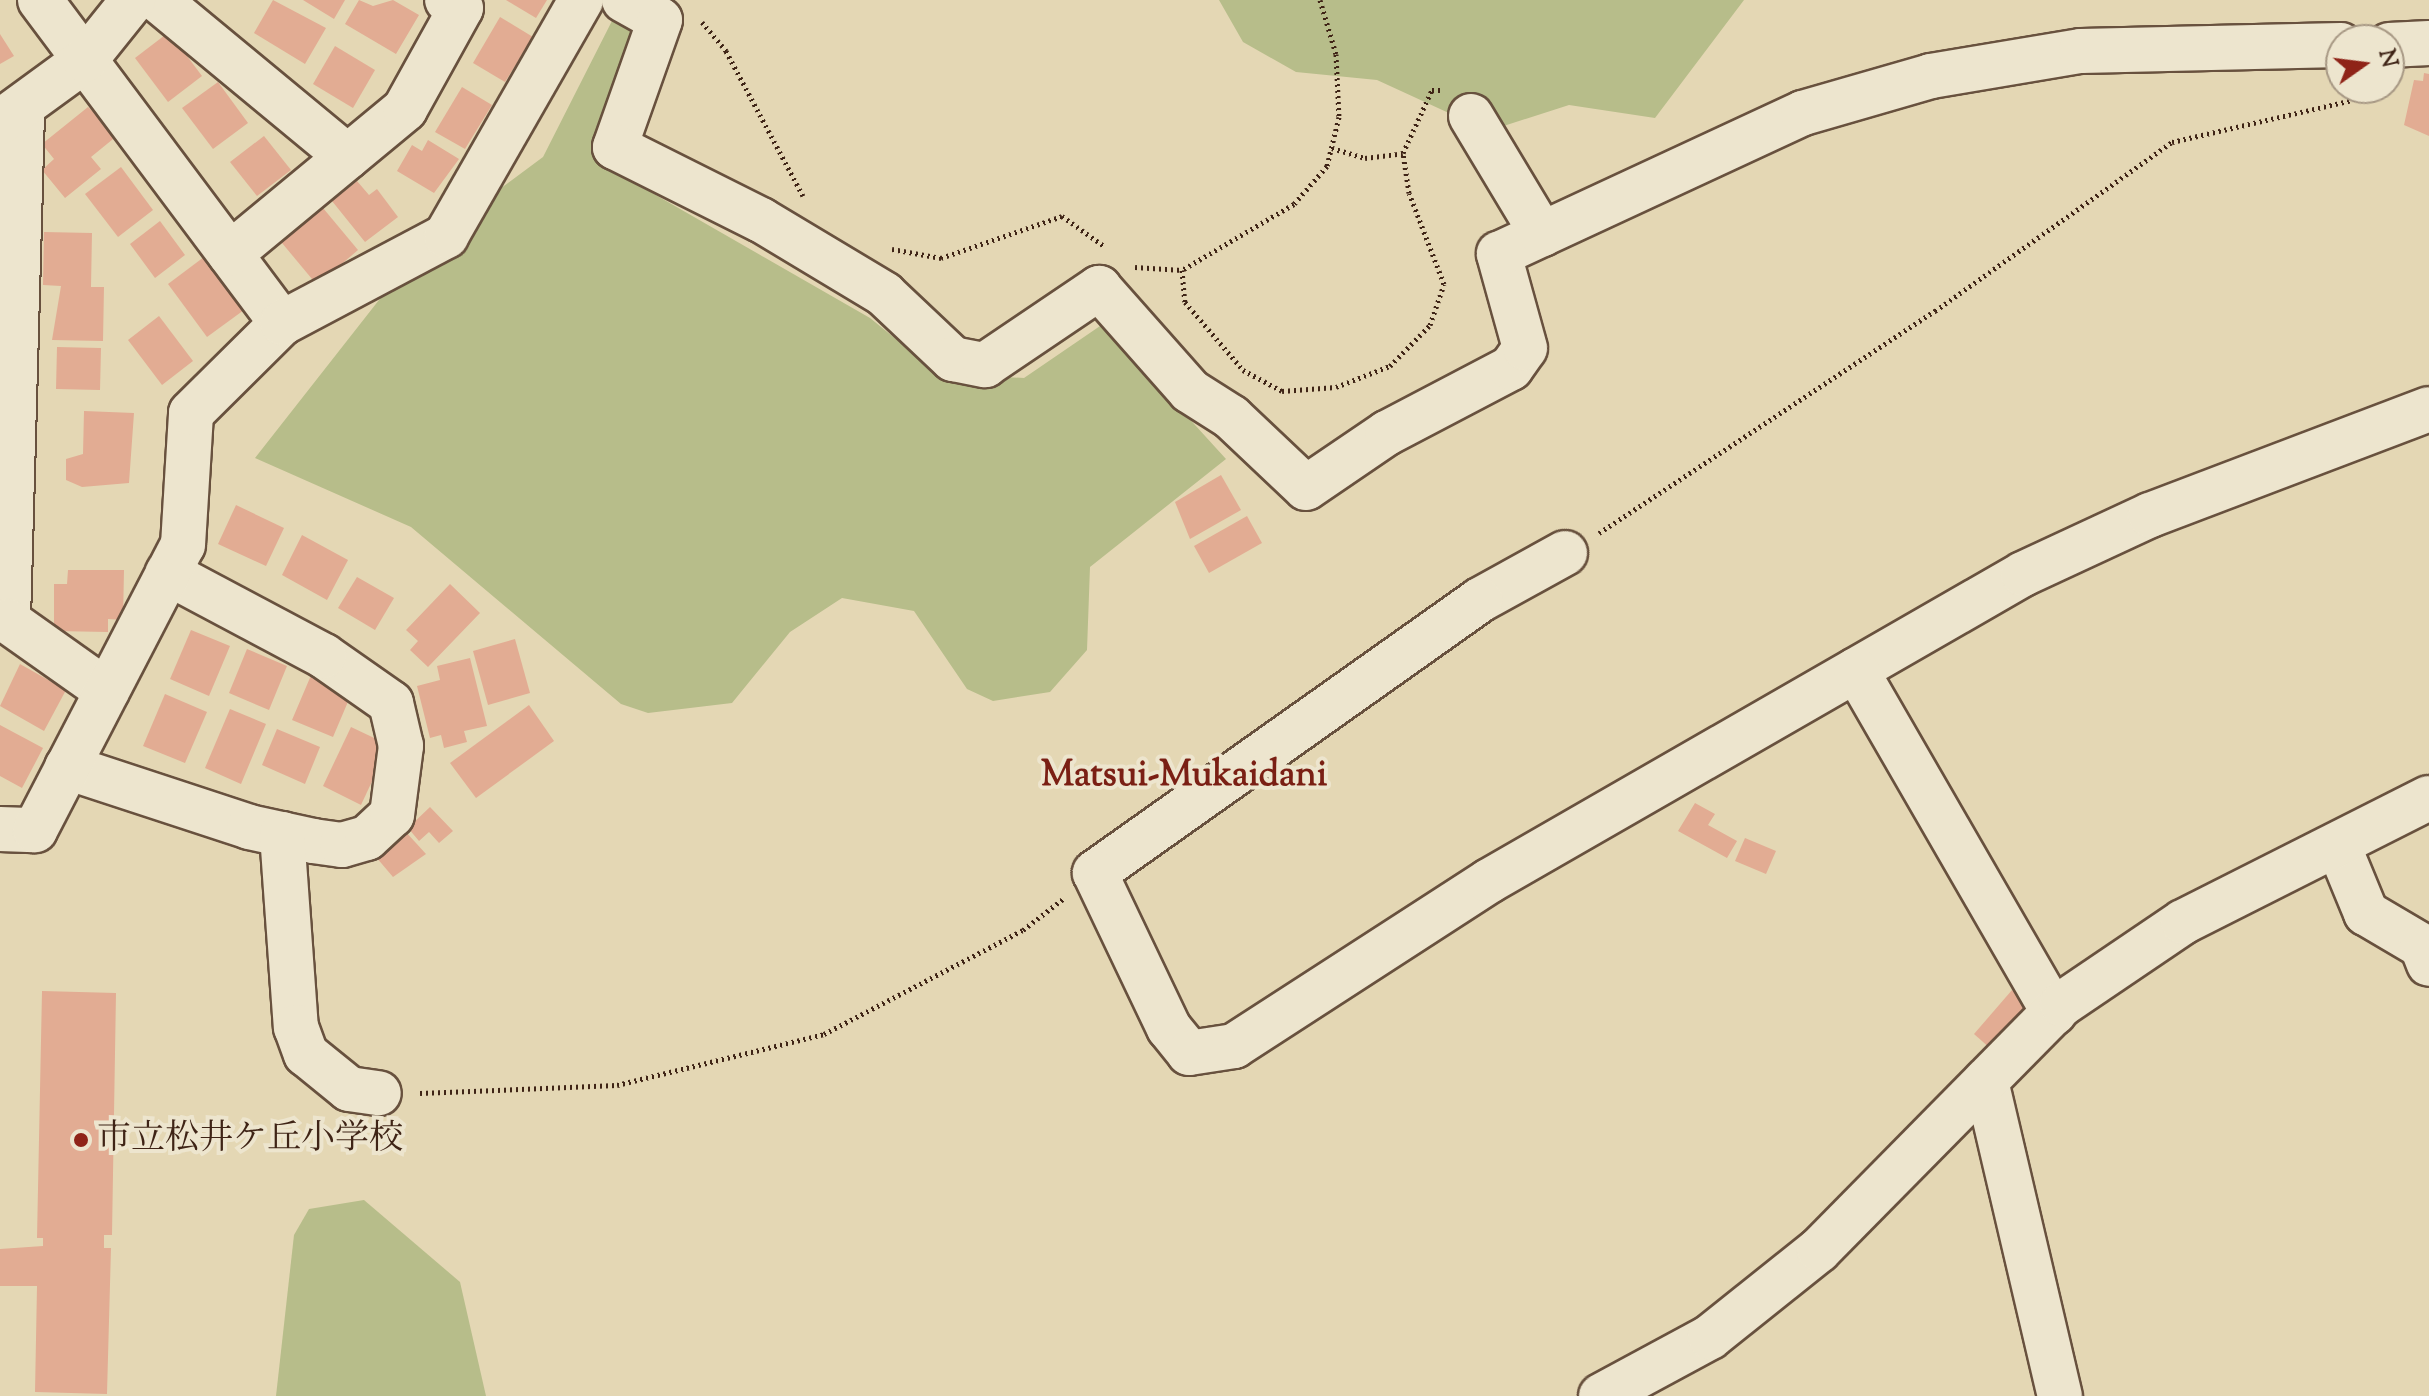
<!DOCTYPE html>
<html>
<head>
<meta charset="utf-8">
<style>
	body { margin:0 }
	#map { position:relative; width:2429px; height:1396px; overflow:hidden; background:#e4d7b4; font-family:"Sorts Mill Goudy","Noto Serif JP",serif }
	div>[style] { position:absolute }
	.green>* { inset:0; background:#b7bd8a }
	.building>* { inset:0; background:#e2ac93 }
	.path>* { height:5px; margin-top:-2.5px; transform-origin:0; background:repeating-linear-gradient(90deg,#3f2416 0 2px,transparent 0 6px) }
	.roads { filter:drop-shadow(2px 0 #68513e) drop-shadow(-2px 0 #68513e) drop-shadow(0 2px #68513e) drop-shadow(0 -2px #68513e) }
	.minor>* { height:44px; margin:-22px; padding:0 22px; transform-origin:22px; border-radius:22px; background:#ede5ce }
	.dots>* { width:22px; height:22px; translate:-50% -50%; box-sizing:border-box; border:4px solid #ede5ce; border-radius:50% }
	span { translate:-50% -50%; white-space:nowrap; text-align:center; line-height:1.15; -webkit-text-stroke:8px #ede5ce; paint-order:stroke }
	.poi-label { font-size:34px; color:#3f2416 }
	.left { translate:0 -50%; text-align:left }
	.neighbourhood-label { font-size:36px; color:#7a1f14; font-weight:700 }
	.north { position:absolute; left:2325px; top:24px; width:80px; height:80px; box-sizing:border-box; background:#ede5ce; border:2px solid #a79884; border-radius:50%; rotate:76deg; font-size:22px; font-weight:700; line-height:32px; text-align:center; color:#3f2416 }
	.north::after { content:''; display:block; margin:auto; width:28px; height:36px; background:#8f2418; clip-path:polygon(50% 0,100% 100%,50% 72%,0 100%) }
</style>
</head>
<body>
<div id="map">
	<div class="green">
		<div style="clip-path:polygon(1219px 0,1744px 0,1655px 118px,1569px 105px,1488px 131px,1377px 80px,1296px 72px,1243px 42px)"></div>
		<div style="clip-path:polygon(615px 15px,642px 34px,600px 163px,870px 318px,939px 374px,1024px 378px,1103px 324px,1226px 459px,1090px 567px,1087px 650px,1050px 692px,993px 701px,967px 689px,914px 611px,842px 598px,790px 632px,732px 703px,648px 713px,621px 704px,411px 527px,255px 458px,419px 249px,543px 157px)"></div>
		<div style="clip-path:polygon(364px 1200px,460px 1282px,486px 1396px,276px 1396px,294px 1235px,309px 1209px)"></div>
	</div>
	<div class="building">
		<div style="clip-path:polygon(273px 0,326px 28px,305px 64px,254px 33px)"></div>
		<div style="clip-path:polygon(303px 0,345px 0,334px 19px)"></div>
		<div style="clip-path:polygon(359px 0,373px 6px,393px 0,419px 15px,396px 54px,345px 24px)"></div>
		<div style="clip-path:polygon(506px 0,547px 0,536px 18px)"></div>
		<div style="clip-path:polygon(500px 17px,533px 37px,505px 82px,473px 63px)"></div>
		<div style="clip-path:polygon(169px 32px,202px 76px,168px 102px,135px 58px)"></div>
		<div style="clip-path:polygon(0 34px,14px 56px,0 64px)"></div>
		<div style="clip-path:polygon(335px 46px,375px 70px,353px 108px,313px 84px)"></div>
		<div style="clip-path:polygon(2424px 73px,2429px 74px,2429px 136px,2404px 125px,2414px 80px,2423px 81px)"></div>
		<div style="clip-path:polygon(218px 82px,248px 123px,213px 149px,182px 108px)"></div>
		<div style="clip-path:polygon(462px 87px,492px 105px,465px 149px,435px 132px)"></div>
		<div style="clip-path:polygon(88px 107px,118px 135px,91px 157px,101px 169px,65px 198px,42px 170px,54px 159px,42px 144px)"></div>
		<div style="clip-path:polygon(264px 136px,291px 170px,257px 196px,230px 162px)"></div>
		<div style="clip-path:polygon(428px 140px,459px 159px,434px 193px,397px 171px,412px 145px,422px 151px)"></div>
		<div style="clip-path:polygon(121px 167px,153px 210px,118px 237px,85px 194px)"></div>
		<div style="clip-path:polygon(357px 181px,369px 195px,377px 189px,398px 217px,365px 242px,332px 201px)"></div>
		<div style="clip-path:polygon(318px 202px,358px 250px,317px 285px,277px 237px)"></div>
		<div style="clip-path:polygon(160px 221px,185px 255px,155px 278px,130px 244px)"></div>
		<div style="clip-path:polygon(44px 232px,92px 233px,91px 287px,104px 287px,103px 341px,52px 340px,61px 286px,43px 285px)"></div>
		<div style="clip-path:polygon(204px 257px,244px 310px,207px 337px,168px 284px)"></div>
		<div style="clip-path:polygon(159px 316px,193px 361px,162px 385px,128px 340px)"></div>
		<div style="clip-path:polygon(57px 347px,101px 348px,100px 390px,56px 389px)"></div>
		<div style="clip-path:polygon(84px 411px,134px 413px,129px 483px,82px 487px,66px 480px,66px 459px,83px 454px)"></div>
		<div style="clip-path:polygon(1221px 475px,1241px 510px,1190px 539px,1175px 502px)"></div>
		<div style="clip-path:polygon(236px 505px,284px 528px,266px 566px,218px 544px)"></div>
		<div style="clip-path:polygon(1247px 516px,1262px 543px,1209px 573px,1194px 546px)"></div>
		<div style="clip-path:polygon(302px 535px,348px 560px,327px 600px,282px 575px)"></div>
		<div style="clip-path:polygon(68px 570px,124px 570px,123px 620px,108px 619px,108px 632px,54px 631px,54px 584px,67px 584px)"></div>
		<div style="clip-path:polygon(357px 577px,394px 598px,375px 630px,338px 608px)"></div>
		<div style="clip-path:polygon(450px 584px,480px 613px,428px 667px,410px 650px,418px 641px,406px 630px)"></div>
		<div style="clip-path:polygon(191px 630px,230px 646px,209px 696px,170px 679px)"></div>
		<div style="clip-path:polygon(515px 639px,530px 693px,488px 705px,473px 651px)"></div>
		<div style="clip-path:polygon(247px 649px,287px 666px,269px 710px,229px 693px)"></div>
		<div style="clip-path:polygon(470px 658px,487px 726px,464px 731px,467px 742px,444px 748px,441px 735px,430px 738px,417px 686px,440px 680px,437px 666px)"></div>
		<div style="clip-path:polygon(20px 664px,66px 690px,44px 731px,0 706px)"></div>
		<div style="clip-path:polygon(315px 666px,337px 676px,332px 689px,350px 697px,333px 737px,292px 720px)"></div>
		<div style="clip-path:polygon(165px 694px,207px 712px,185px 763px,143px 746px)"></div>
		<div style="clip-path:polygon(529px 705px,554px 741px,476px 798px,450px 763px)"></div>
		<div style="clip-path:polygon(230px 709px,266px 724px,241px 784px,205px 768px)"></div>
		<div style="clip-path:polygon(0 725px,43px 748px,22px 788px,0 776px)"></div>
		<div style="clip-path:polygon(351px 727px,389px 745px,361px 805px,323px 786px)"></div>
		<div style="clip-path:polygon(277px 729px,320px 747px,305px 784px,262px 765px)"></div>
		<div style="clip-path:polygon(1695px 803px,1715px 814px,1708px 825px,1737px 841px,1727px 858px,1678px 831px)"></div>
		<div style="clip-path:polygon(430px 807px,453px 831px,439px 843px,429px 832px,419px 841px,408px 828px)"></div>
		<div style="clip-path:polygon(405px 831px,426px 854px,393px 877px,376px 857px)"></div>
		<div style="clip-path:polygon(1745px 838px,1776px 851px,1766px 874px,1735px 861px)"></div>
		<div style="clip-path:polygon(2012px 990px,2029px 1006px,1991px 1049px,1974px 1034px)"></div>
		<div style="clip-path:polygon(42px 991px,116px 993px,112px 1235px,104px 1235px,104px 1248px,111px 1248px,107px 1394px,35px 1392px,37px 1286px,0 1286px,0 1249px,43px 1246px,43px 1238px,37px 1238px)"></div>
	</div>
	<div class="path">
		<div style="left:1320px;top:0;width:56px;rotate:73.5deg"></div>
		<div style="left:1336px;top:54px;width:63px;rotate:87.3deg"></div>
		<div style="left:1339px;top:117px;width:50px;rotate:103.8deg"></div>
		<div style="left:1327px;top:166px;width:50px;rotate:131deg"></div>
		<div style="left:1294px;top:204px;width:130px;rotate:149.5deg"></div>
		<div style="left:1182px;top:270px;width:32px;rotate:85deg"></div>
		<div style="left:1185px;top:302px;width:89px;rotate:49.5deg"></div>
		<div style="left:1243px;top:370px;width:44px;rotate:28.3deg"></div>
		<div style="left:1282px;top:391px;width:54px;rotate:-4.2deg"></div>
		<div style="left:1336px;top:387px;width:58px;rotate:-21.3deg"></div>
		<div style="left:1390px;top:366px;width:57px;rotate:-45.7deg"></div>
		<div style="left:1430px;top:325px;width:43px;rotate:-71.1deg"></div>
		<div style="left:1444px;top:284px;width:97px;rotate:-111deg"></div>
		<div style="left:1409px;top:193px;width:40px;rotate:-98.5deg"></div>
		<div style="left:1403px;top:153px;width:69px;rotate:-65.3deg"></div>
		<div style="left:1432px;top:90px;width:10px"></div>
		<div style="left:702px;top:22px;width:38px;rotate:50deg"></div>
		<div style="left:726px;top:51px;width:164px;rotate:62deg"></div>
		<div style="left:1332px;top:148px;width:34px;rotate:17deg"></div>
		<div style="left:1365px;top:158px;width:38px;rotate:-7deg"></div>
		<div style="left:892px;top:249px;width:50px;rotate:10.4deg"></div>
		<div style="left:941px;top:258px;width:128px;rotate:-19.1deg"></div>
		<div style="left:1062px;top:216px;width:52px;rotate:35.5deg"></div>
		<div style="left:1135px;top:267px;width:47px;rotate:3.7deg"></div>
		<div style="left:1599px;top:533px;width:403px;rotate:-33.5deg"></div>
		<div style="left:1935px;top:311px;width:291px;rotate:-35.5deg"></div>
		<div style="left:2172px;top:142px;width:186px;rotate:-13.1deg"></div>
		<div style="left:2353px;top:100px;width:18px;rotate:-41deg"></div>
		<div style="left:420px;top:1093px;width:197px;rotate:-2.3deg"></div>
		<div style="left:617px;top:1085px;width:213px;rotate:-13.8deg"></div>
		<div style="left:824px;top:1034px;width:225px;rotate:-27.6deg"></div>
		<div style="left:1023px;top:930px;width:51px;rotate:-37.8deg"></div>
	</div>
	<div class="roads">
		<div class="minor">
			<div style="left:40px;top:0;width:404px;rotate:53.2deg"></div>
			<div style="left:158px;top:0;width:246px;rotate:39.6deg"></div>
			<div style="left:624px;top:0;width:41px;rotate:29.1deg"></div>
			<div style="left:660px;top:20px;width:135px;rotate:109.5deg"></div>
			<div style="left:615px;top:147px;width:163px;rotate:26.6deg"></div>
			<div style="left:761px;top:220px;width:144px;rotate:31deg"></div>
			<div style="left:884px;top:294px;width:95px;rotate:43.3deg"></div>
			<div style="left:953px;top:359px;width:33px;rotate:11deg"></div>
			<div style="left:985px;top:365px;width:138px;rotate:-34deg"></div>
			<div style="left:1099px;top:288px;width:137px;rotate:48.5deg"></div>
			<div style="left:1190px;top:391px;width:49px;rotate:32.4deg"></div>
			<div style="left:1231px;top:417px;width:103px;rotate:43.4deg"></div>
			<div style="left:1306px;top:488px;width:98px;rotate:-34.2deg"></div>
			<div style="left:1387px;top:433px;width:140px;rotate:-27.7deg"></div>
			<div style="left:1511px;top:368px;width:24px;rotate:-55deg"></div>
			<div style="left:1525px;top:348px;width:98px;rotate:-105.5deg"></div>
			<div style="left:1499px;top:254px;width:335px;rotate:-24.9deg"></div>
			<div style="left:1803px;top:113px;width:133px;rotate:-16.1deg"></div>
			<div style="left:1931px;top:76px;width:152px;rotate:-9.5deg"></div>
			<div style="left:2081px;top:51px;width:260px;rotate:-1.3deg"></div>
			<div style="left:2389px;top:45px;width:40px;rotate:-2.9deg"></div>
			<div style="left:22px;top:112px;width:509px;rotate:91.58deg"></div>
			<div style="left:8px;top:621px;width:121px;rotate:35.3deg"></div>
			<div style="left:1471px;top:116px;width:138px;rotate:59deg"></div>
			<div style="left:0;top:122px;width:105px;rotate:-36.1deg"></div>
			<div style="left:85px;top:60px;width:77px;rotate:-51.3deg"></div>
			<div style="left:230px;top:254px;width:227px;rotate:-39.6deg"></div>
			<div style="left:405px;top:109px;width:115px;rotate:-61deg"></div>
			<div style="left:461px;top:8px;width:16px;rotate:-150deg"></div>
			<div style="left:1565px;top:553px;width:97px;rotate:151.1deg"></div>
			<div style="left:1480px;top:600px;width:472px;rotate:144.7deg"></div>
			<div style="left:1095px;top:873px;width:172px;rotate:64.5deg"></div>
			<div style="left:1169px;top:1028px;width:32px;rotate:51deg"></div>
			<div style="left:1189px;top:1053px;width:46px;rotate:-8.8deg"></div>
			<div style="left:1234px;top:1046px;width:304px;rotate:-32.9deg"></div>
			<div style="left:1489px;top:881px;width:616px;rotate:-29.89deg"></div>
			<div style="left:2023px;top:574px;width:140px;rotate:-24.9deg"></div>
			<div style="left:2150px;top:515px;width:298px;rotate:-20.8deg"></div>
			<div style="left:1856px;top:670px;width:396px;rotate:60deg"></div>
			<div style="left:67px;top:767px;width:192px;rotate:18.2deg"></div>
			<div style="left:249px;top:827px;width:66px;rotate:12.3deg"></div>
			<div style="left:313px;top:841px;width:29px;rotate:8deg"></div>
			<div style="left:342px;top:845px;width:26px;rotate:-16deg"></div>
			<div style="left:367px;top:838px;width:34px;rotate:-43deg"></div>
			<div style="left:392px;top:815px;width:70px;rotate:-82.6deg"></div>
			<div style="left:401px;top:746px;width:44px;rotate:-103.1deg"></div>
			<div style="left:391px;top:703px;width:82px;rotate:-145deg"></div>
			<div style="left:324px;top:656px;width:177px;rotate:-152deg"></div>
			<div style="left:0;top:829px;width:35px;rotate:2deg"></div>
			<div style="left:35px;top:830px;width:321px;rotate:-62.6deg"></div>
			<div style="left:183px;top:545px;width:132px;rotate:-86.5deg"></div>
			<div style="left:191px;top:413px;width:128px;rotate:-44.7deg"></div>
			<div style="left:282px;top:323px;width:186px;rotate:-27.9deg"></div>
			<div style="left:446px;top:236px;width:272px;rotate:-60.2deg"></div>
			<div style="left:282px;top:834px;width:194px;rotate:85.9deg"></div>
			<div style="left:296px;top:1027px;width:29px;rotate:70deg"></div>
			<div style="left:306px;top:1054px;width:55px;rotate:39.1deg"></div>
			<div style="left:349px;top:1089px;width:30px;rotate:8deg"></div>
			<div style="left:2338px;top:845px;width:74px;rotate:67.6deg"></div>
			<div style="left:2366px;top:913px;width:65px;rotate:30.5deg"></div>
			<div style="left:2422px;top:946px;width:19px;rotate:69deg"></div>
			<div style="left:1986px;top:1081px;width:324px;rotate:76.8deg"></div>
			<div style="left:1601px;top:1396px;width:124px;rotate:-28.4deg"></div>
			<div style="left:1710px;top:1337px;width:139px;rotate:-38.6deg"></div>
			<div style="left:1819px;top:1250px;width:346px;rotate:-45.4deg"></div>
			<div style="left:2062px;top:1004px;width:146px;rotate:-34.1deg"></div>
			<div style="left:2183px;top:922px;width:275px;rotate:-26.8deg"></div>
		</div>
	</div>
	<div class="dots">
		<div style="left:81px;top:1140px;background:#8f2418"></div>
	</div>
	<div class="poi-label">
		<span class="left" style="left:97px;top:1140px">市立松井ケ丘小学校</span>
	</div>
	<div class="neighbourhood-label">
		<span style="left:1184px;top:777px">Matsui-Mukaidani</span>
	</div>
	<div class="north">N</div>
</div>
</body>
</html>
